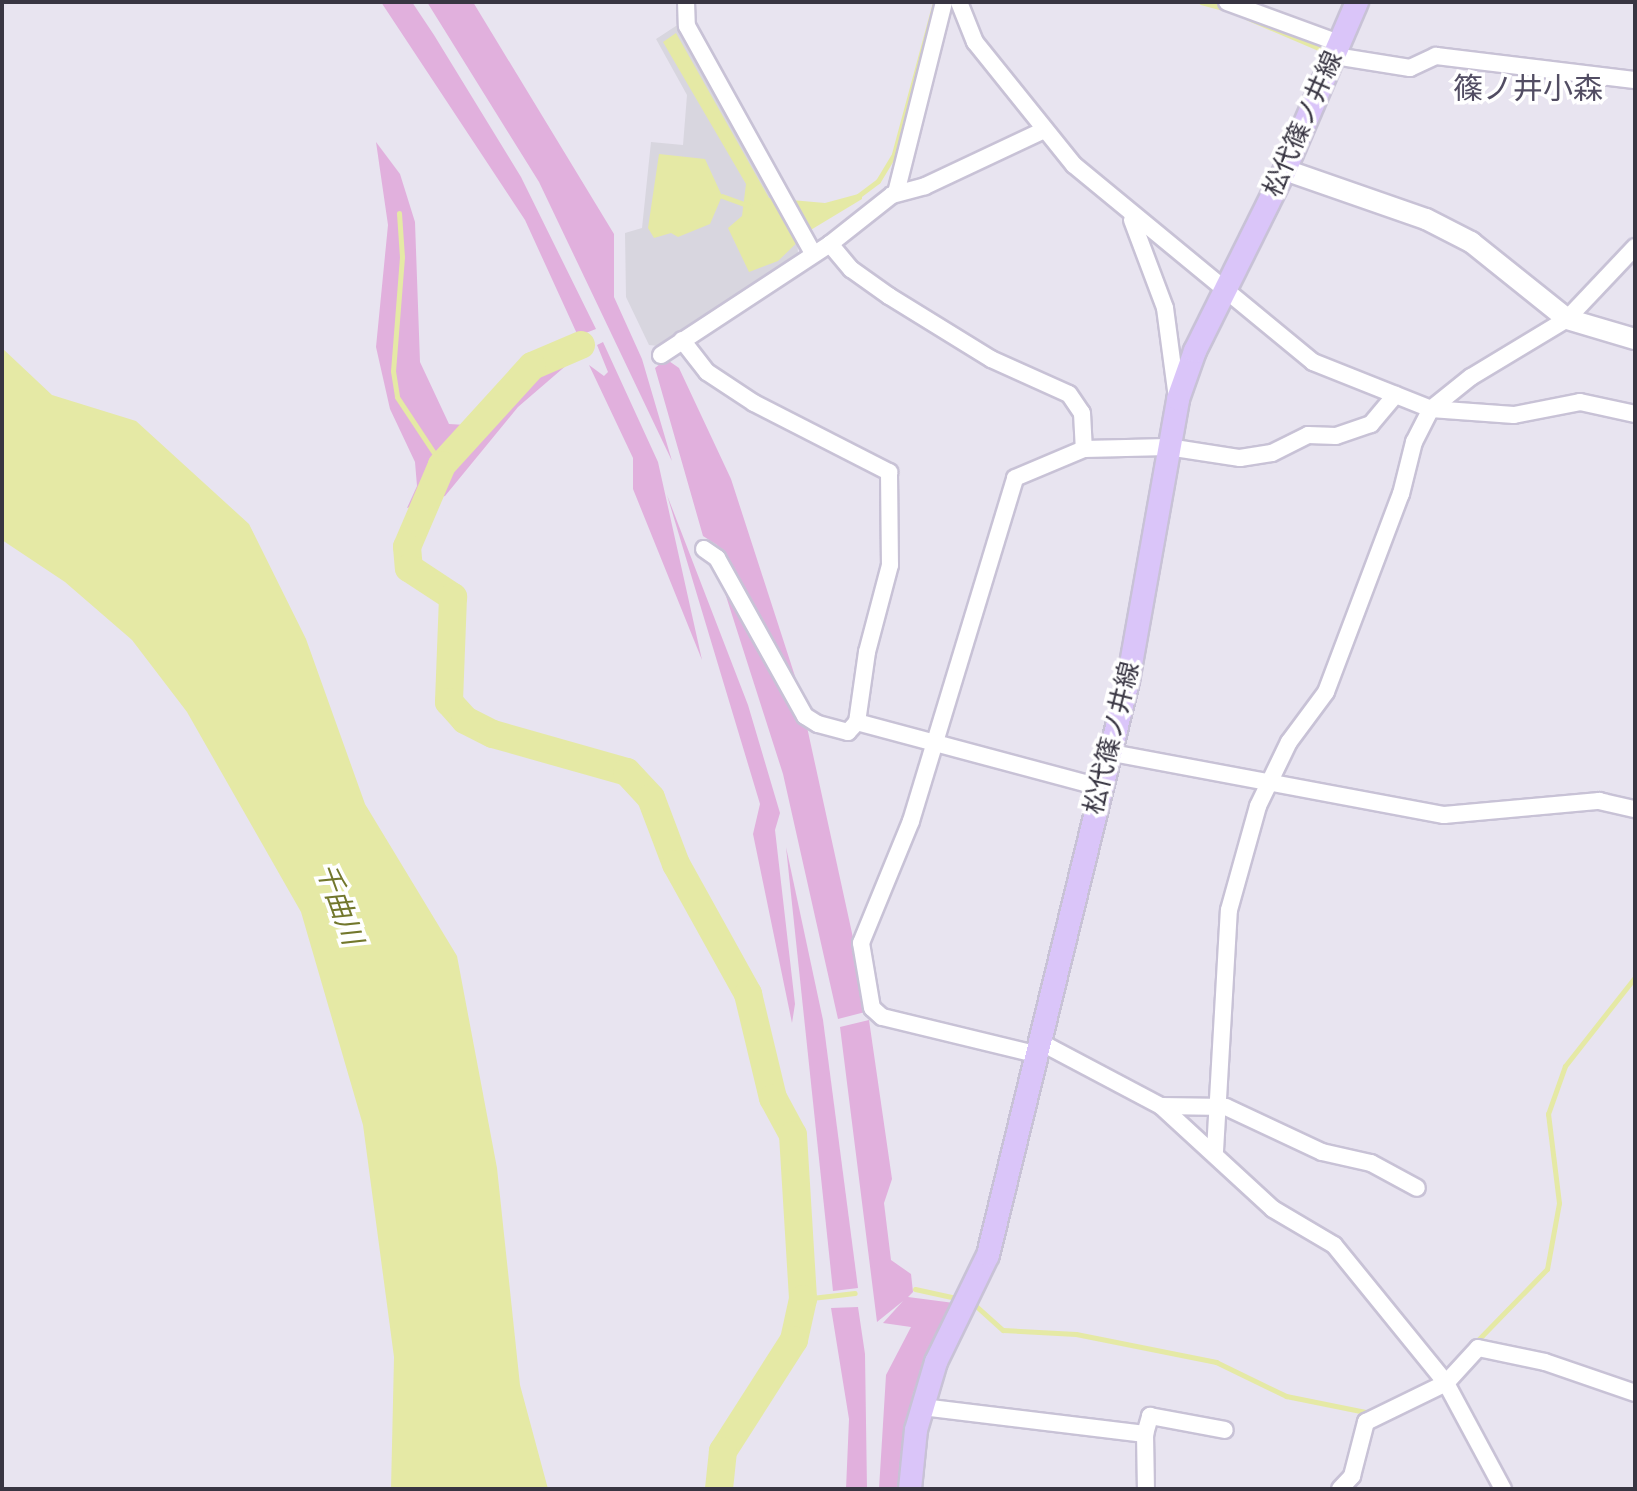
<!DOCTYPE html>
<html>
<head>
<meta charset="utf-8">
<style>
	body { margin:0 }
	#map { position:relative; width:1637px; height:1491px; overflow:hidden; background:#e8e4f0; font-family:"Fira Sans","Noto Sans JP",sans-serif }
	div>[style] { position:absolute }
	.industrial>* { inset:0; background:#d8d6df }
	.green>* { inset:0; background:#e1b0dd }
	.water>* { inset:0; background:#e5e9a5 }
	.stream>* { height:5px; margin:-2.5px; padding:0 2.5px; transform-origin:2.5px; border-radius:2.5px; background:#e5e9a5 }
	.river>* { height:28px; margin:-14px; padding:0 14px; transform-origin:14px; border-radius:14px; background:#e5e9a5 }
	.roads { filter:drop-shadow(2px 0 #c8c2d6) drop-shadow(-2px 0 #c8c2d6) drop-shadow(0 2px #c8c2d6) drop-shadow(0 -2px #c8c2d6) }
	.minor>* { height:16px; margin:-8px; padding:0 8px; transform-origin:8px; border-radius:8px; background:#fff }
	.tertiary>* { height:20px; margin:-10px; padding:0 10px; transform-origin:10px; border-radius:10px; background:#fff }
	.secondary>* { height:22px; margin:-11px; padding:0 11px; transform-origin:11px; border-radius:11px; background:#dac5f9 }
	span { translate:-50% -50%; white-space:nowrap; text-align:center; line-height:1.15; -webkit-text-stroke:7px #fff; paint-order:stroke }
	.street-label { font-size:26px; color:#383542 }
	.water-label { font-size:28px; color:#72772c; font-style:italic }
	.quarter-label { font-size:30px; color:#524d63 }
	.frame { position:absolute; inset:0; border:4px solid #383542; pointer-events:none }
</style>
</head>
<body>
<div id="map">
	<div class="industrial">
		<div style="clip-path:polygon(679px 24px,780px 203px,797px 239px,798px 253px,658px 346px,649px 345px,626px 297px,625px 233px,642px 228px,651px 142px,683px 145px,687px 95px,656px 39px)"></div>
	</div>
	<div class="green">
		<div style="clip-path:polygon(381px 2px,412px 2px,434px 35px,521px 177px,596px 329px,578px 336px,525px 220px)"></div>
		<div style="clip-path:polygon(427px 2px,473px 2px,614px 234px,614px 297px,642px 359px,672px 461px,539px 182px)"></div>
		<div style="clip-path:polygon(376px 142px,400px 174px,415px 222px,420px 362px,449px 424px,466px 425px,482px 412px,524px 364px,578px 339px,583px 351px,518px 407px,445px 496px,407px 508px,417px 486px,415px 462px,390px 409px,376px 347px,388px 225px)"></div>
		<div style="clip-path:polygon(603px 342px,658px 462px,702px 660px,633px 489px,633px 458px,589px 365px,604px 376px,608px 372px,597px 345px)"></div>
		<div style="clip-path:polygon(666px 359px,679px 368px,731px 479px,804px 704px,717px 545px,703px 536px,655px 368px)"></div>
		<div style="clip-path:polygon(667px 495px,748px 705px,780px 813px,775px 830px,795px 1004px,792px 1023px,753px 834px,760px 804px)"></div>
		<div style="clip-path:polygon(717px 568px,807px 727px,869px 1011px,838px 1019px,783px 774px)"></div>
		<div style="clip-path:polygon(786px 847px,823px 1020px,858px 1288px,833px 1291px)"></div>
		<div style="clip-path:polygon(869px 1020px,892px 1179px,884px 1203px,891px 1260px,911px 1274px,913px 1292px,908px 1297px,954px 1303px,913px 1393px,905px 1489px,879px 1489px,886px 1375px,911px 1327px,883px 1323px,903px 1301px,877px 1322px,840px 1027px)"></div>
		<div style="clip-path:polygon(858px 1307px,865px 1354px,867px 1489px,846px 1489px,849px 1419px,831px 1308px)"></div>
	</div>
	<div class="water">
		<div style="clip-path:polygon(676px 33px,769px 198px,825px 203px,862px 193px,862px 199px,809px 231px,778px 261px,749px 272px,728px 228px,742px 216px,746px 184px,663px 42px)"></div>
		<div style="clip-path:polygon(659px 154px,705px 159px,722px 196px,710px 224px,678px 237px,671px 233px,654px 238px,648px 228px)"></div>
		<div style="clip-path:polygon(2px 348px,52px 395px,136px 421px,249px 524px,306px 639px,365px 804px,457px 956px,497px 1168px,520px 1385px,548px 1489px,391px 1489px,394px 1357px,363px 1125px,301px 912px,187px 712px,132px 640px,65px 582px,2px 540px)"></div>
	</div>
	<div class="stream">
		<div style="left:1201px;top:2px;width:24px;rotate:15deg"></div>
		<div style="left:1248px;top:18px;width:79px;rotate:23deg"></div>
		<div style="left:722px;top:196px;width:30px;rotate:20deg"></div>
		<div style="left:858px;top:196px;width:25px;rotate:-37deg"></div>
		<div style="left:878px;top:181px;width:31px;rotate:-59deg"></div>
		<div style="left:894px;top:154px;width:157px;rotate:-74.9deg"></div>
		<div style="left:399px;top:213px;width:44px;rotate:86.1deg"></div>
		<div style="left:402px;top:257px;width:114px;rotate:94.5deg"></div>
		<div style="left:393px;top:371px;width:26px;rotate:81deg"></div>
		<div style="left:397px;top:397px;width:82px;rotate:56.5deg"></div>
		<div style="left:915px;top:1289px;width:42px;rotate:12.4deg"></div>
		<div style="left:803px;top:1299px;width:52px;rotate:-6.6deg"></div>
		<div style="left:976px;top:1306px;width:36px;rotate:42deg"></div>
		<div style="left:1003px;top:1330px;width:73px;rotate:3.1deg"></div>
		<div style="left:1076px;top:1334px;width:143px;rotate:11.3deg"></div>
		<div style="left:1216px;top:1362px;width:78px;rotate:25.9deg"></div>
		<div style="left:1286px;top:1396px;width:86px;rotate:11.4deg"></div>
		<div style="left:1473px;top:1345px;width:106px;rotate:-45.8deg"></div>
		<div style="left:1547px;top:1269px;width:67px;rotate:-79.7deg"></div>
		<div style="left:1559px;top:1203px;width:90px;rotate:-97deg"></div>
		<div style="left:1548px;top:1114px;width:51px;rotate:-70.5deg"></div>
		<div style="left:1565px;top:1066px;width:113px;rotate:-51.8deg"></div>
	</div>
	<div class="river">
		<div style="left:581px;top:345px;width:53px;rotate:156.8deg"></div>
		<div style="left:532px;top:366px;width:134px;rotate:132.3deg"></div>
		<div style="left:442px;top:465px;width:89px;rotate:113.1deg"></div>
		<div style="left:407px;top:547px;width:21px;rotate:85deg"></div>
		<div style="left:409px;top:568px;width:53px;rotate:33.4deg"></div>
		<div style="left:453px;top:597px;width:105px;rotate:92.2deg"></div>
		<div style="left:449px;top:702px;width:24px;rotate:48deg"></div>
		<div style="left:465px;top:720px;width:31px;rotate:27deg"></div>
		<div style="left:493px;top:734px;width:139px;rotate:15.8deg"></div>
		<div style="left:627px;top:772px;width:35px;rotate:47deg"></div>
		<div style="left:651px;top:798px;width:71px;rotate:69.3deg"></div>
		<div style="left:676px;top:864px;width:149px;rotate:61deg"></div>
		<div style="left:748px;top:994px;width:107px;rotate:76.5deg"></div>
		<div style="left:773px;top:1098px;width:42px;rotate:61.6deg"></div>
		<div style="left:793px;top:1135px;width:164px;rotate:86.5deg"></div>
		<div style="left:803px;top:1299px;width:42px;rotate:102.4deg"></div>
		<div style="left:794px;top:1340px;width:132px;rotate:122.6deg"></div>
		<div style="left:723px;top:1451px;width:38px;rotate:96deg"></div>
	</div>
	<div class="roads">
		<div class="minor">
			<div style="left:686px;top:2px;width:24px;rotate:88deg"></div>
			<div style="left:687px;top:26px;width:260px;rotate:61deg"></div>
			<div style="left:959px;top:2px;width:43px;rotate:68.2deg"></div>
			<div style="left:975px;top:42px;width:158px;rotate:51.2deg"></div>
			<div style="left:1074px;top:165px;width:310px;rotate:39.5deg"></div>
			<div style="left:1313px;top:362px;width:127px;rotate:21.7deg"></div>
			<div style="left:1431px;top:409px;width:83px;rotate:4.1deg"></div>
			<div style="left:1514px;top:415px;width:67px;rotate:-11.1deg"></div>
			<div style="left:1580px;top:402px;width:56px;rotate:12.3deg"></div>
			<div style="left:1227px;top:2px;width:119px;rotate:20.1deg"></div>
			<div style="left:1335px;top:56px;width:76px;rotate:9.1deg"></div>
			<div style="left:1410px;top:68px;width:29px;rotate:-25deg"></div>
			<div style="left:1436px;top:56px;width:200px;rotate:6.9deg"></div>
			<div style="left:896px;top:193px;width:197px;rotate:-75.9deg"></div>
			<div style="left:1132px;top:220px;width:94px;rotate:69.4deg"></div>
			<div style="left:1165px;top:308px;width:91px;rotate:82.4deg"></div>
			<div style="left:830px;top:244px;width:33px;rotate:50deg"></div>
			<div style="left:851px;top:269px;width:47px;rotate:35.4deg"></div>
			<div style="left:889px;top:296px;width:120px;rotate:31.7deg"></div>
			<div style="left:991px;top:359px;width:85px;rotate:24.2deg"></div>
			<div style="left:1069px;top:394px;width:23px;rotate:56deg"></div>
			<div style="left:1082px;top:413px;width:36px;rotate:87deg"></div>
			<div style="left:682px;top:340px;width:41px;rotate:52deg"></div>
			<div style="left:707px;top:372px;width:56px;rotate:33.4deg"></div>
			<div style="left:754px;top:403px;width:152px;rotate:27.1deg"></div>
			<div style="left:889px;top:472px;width:93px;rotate:89.4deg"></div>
			<div style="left:890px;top:565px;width:90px;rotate:104.8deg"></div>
			<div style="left:867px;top:652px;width:71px;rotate:98.1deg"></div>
			<div style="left:661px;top:355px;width:202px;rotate:-33.3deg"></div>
			<div style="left:830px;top:244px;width:79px;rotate:-38.3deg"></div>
			<div style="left:892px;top:195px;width:34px;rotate:-15deg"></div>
			<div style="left:925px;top:186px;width:129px;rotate:-25.2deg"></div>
			<div style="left:704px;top:549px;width:16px;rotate:35deg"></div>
			<div style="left:717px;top:558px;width:181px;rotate:60.9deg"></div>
			<div style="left:805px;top:716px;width:15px;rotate:32deg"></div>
			<div style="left:818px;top:724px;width:31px;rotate:15deg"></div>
			<div style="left:848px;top:732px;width:13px;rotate:-48deg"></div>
			<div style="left:857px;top:722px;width:251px;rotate:15deg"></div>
			<div style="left:1107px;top:752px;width:343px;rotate:10.6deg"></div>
			<div style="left:1444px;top:815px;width:156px;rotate:-5.2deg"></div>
			<div style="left:1599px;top:801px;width:37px;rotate:13deg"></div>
			<div style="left:1038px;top:1041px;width:139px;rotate:27.9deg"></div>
			<div style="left:1161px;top:1106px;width:152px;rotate:42.6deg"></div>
			<div style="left:1273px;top:1209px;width:71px;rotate:30.5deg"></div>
			<div style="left:1334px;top:1245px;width:178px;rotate:50.9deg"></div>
			<div style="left:1446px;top:1383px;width:120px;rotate:61.7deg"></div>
			<div style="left:1035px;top:1054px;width:157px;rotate:-166.4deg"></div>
			<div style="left:882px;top:1017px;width:13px;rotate:-138deg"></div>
			<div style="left:872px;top:1008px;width:66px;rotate:-99.6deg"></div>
			<div style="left:861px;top:943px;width:132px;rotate:-67.7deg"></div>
			<div style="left:911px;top:821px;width:358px;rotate:-73.1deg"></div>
			<div style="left:1015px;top:478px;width:75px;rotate:-22.8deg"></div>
			<div style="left:1084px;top:449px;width:84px;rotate:-1.4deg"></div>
			<div style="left:1168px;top:447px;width:73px;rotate:8.7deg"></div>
			<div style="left:1240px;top:458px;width:32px;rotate:-9deg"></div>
			<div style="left:1272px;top:453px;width:40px;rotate:-26.6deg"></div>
			<div style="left:1308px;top:435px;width:28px;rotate:2deg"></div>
			<div style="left:1336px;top:436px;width:37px;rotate:-19deg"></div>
			<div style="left:1371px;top:424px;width:38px;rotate:-50deg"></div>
			<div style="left:1161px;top:1106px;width:65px;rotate:0.9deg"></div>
			<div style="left:1226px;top:1107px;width:106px;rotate:25.1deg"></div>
			<div style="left:1322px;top:1152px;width:50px;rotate:12.7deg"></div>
			<div style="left:1371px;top:1163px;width:52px;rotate:28.5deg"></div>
			<div style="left:1215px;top:1151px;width:241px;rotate:-86.7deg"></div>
			<div style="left:1229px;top:910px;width:108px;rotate:-74.4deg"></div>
			<div style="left:1258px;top:806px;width:71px;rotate:-64.2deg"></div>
			<div style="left:1289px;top:742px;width:62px;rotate:-53.5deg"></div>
			<div style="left:1326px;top:692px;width:212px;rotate:-69.3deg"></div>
			<div style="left:1401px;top:494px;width:54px;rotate:-76deg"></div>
			<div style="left:1414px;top:442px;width:37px;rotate:-63deg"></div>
			<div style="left:1431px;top:409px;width:51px;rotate:-38.7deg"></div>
			<div style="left:1471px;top:377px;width:112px;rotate:-31.1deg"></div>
			<div style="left:1567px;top:319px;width:99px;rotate:-46.6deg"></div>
			<div style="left:922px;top:1407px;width:225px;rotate:6.9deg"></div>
			<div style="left:1145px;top:1434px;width:55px;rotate:89deg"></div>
			<div style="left:1145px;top:1434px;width:19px;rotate:-74deg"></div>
			<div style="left:1150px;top:1416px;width:76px;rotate:10.6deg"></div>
			<div style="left:1340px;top:1489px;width:18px;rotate:-47deg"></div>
			<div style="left:1352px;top:1476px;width:56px;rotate:-75.5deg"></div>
			<div style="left:1366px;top:1422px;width:89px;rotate:-26deg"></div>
			<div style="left:1446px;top:1383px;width:47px;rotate:-47.6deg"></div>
			<div style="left:1478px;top:1348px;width:68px;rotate:11.8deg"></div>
			<div style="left:1545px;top:1362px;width:95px;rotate:19deg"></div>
		</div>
		<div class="tertiary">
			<div style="left:1285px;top:170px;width:149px;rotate:19.2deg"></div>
			<div style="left:1426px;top:219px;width:51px;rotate:27.1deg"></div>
			<div style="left:1471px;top:242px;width:123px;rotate:38.7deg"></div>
			<div style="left:1567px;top:319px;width:71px;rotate:16.4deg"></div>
		</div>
		<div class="secondary">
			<div style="left:910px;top:1489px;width:59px;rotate:-84.2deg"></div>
			<div style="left:916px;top:1430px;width:71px;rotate:-73.6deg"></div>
			<div style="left:936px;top:1362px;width:119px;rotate:-64.1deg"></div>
			<div style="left:988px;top:1255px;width:591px;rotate:-76.29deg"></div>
			<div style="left:1128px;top:681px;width:286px;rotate:-79.9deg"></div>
			<div style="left:1178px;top:399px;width:51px;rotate:-70.5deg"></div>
			<div style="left:1195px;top:351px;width:202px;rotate:-63.6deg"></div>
			<div style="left:1285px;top:170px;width:183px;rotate:-66.8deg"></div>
		</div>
	</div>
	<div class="street-label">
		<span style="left:1303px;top:124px;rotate:-66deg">松代篠ノ井線</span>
		<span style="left:1112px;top:738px;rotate:-76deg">松代篠ノ井線</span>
	</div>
	<div class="water-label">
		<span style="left:339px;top:904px;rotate:70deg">千曲川</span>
	</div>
	<div class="quarter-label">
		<span style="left:1528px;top:89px">篠ノ井小森</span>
	</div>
	<div class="frame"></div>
</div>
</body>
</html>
